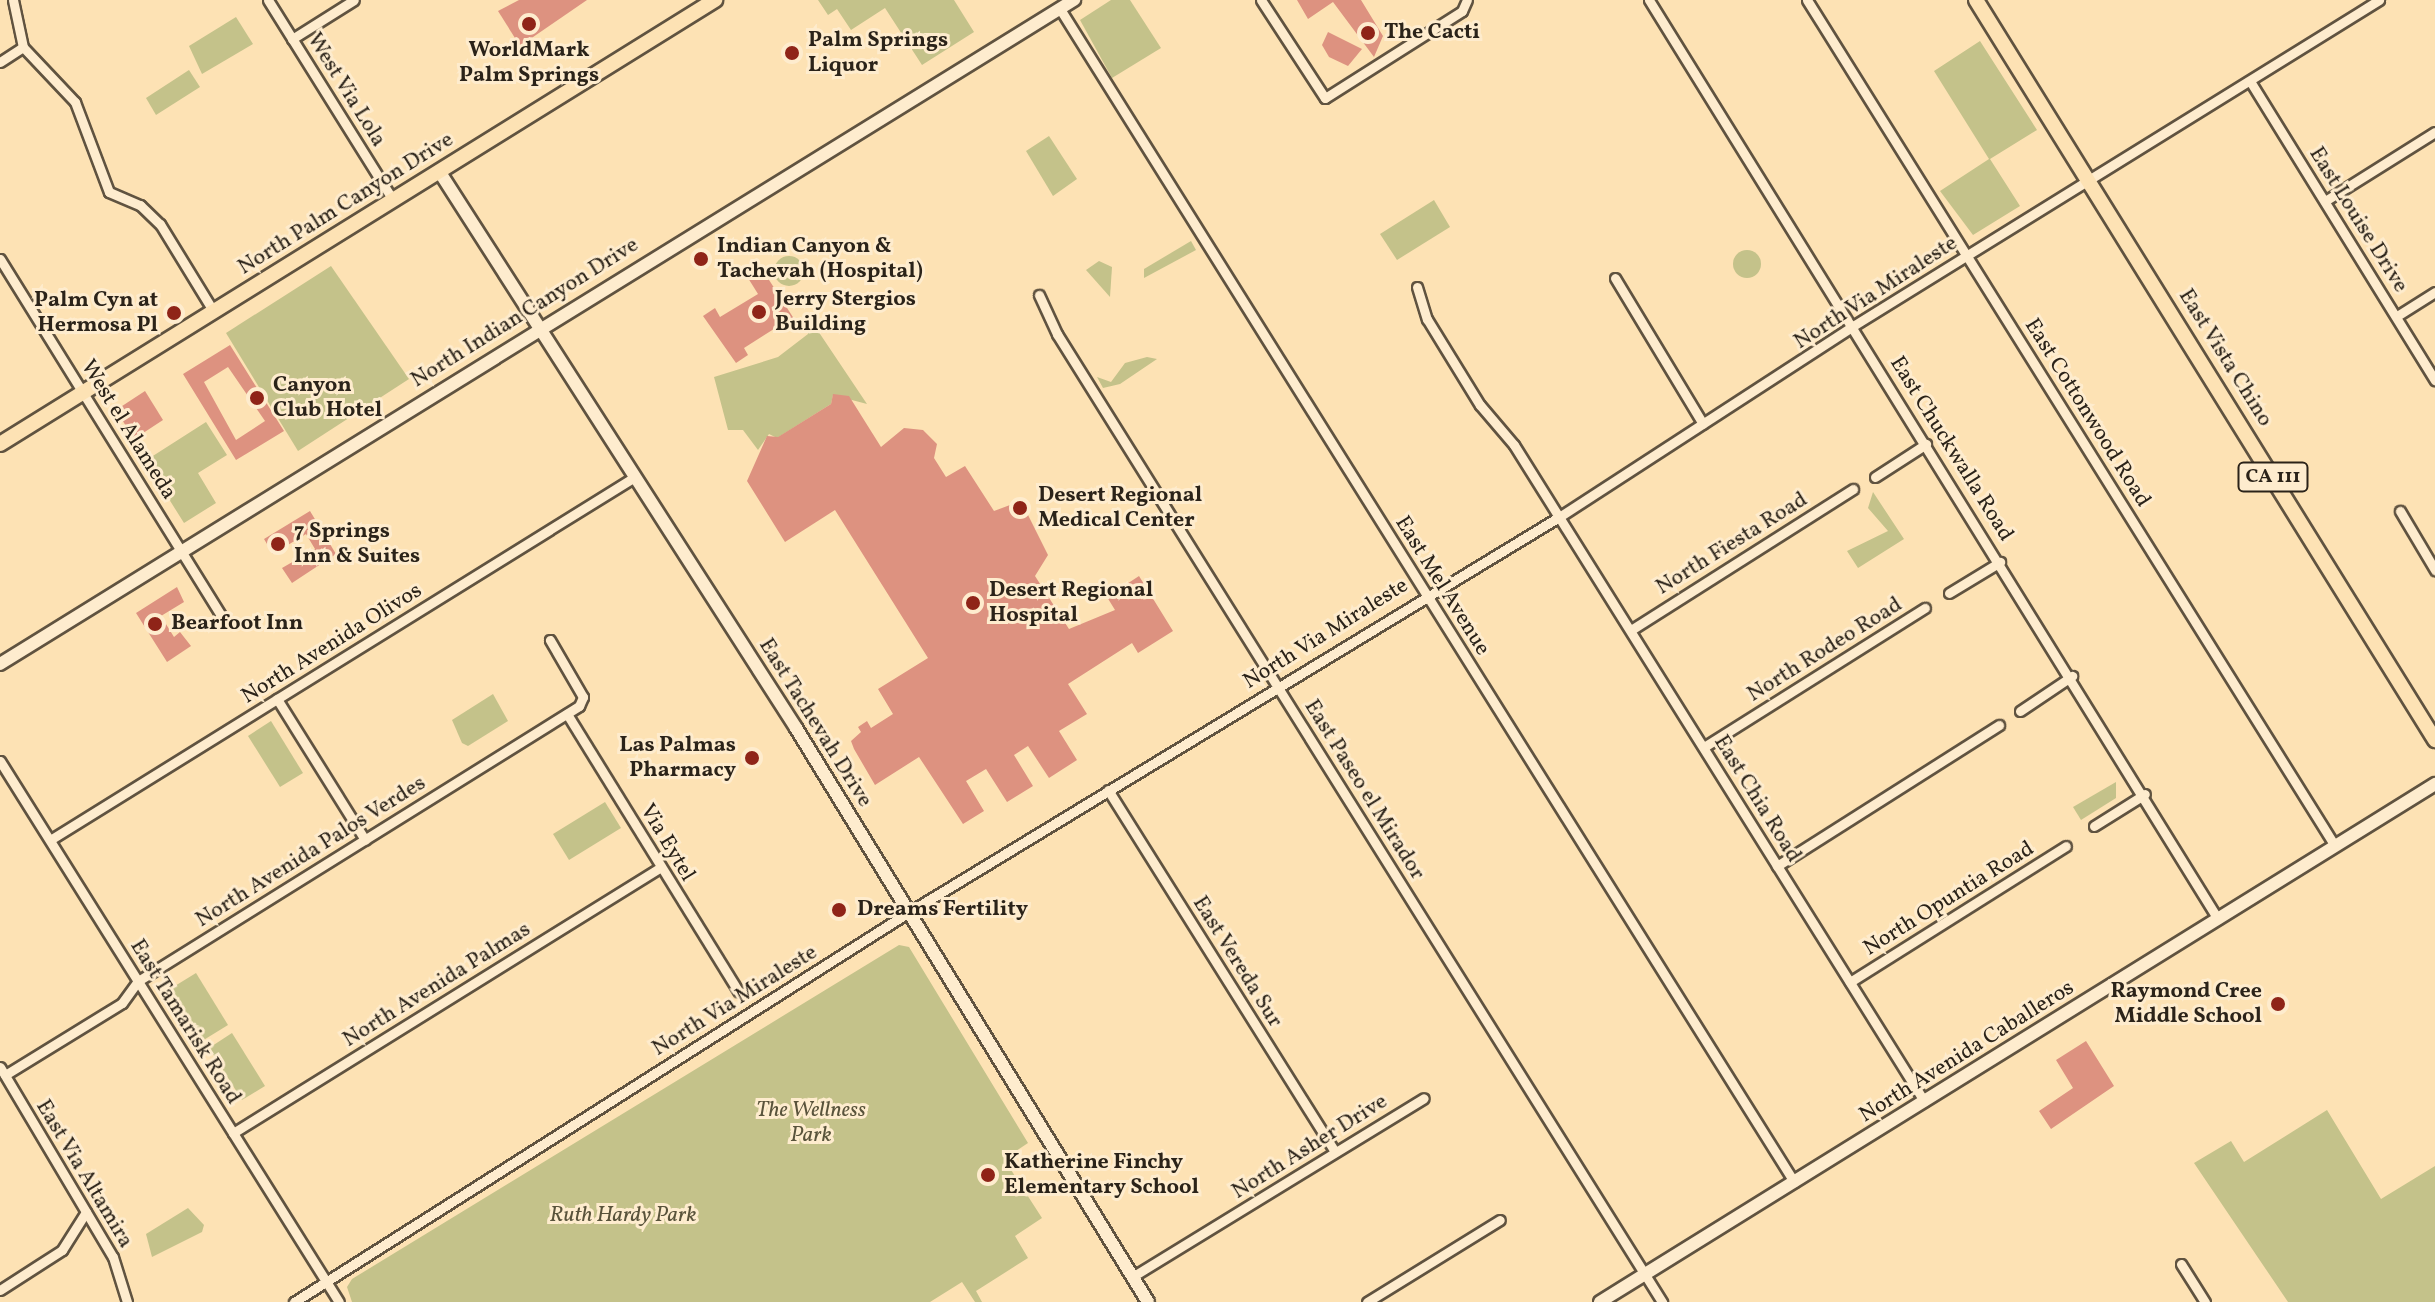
<!DOCTYPE html>
<html>
<head>
<meta charset="utf-8">
<style>
	body { margin:0 }
	#map { position:relative; width:2435px; height:1302px; overflow:hidden; background:#fde2b4; font-family:Vollkorn,serif }
	div>[style] { position:absolute }
	.green>* { inset:0; background:#c4c28a }
	.round { border-radius:50% }
	.building>* { inset:0; background:#dd9280 }
	.roads { filter:drop-shadow(2px 0 #605340) drop-shadow(-2px 0 #605340) drop-shadow(0 2px #605340) drop-shadow(0 -2px #605340) }
	.street>* { height:9px; margin:-4.5px; padding:0 4.5px; transform-origin:4.5px; border-radius:4.5px; background:#feecce }
	.secondary>* { height:12px; margin:-6px; padding:0 6px; transform-origin:6px; border-radius:6px; background:#feecce }
	.primary>* { height:14px; margin:-7px; padding:0 7px; transform-origin:7px; border-radius:7px; background:#fde2b4 }
	.dots>* { width:22px; height:22px; translate:-50% -50%; box-sizing:border-box; border:4px solid #feecce; border-radius:50% }
	span { translate:-50% -50%; white-space:nowrap; text-align:center; line-height:1.15; -webkit-text-stroke:6px #feecce; paint-order:stroke }
	.shield-label span { padding:2px 6px; background:#feecce; border:2px solid; border-radius:6px; -webkit-text-stroke-width:0 }
	.shield-label { font-size:20px; color:#2b2319; font-weight:700 }
	.poi-label { font-size:22px; color:#2b2319; font-weight:700 }
	.left { translate:0 -50%; text-align:left }
	.right { translate:-100% -50%; text-align:right }
	.street-label { font-size:22px; color:#2b2319 }
	.park-label { font-size:22px; color:#59533b; font-style:italic }
</style>
</head>
<body>
<div id="map">
	<div class="green">
		<div style="clip-path:polygon(818px 0,954px 0,974px 32px,922px 65px,885px 8px,851px 30px,837px 9px,828px 15px)"></div>
		<div style="clip-path:polygon(1111px 0,1130px 0,1161px 48px,1112px 78px,1080px 20px)"></div>
		<div style="clip-path:polygon(236px 17px,253px 44px,202px 74px,189px 46px)"></div>
		<div style="clip-path:polygon(1980px 41px,2037px 130px,1990px 159px,2020px 206px,1973px 235px,1940px 191px,1989px 159px,1934px 71px)"></div>
		<div style="clip-path:polygon(189px 70px,200px 87px,156px 115px,146px 98px)"></div>
		<div style="clip-path:polygon(1049px 136px,1077px 179px,1053px 196px,1026px 151px)"></div>
		<div style="clip-path:polygon(1434px 200px,1450px 227px,1397px 260px,1380px 234px)"></div>
		<div style="clip-path:polygon(1191px 241px,1196px 250px,1144px 278px,1144px 269px)"></div>
		<div class="round" style="left:1733px;top:250px;width:28px;height:28px"></div>
		<div class="round" style="left:774px;top:256px;width:30px;height:30px"></div>
		<div style="clip-path:polygon(1099px 261px,1112px 267px,1110px 297px,1086px 270px)"></div>
		<div style="clip-path:polygon(331px 266px,409px 379px,298px 451px,226px 333px)"></div>
		<div style="clip-path:polygon(810px 319px,867px 404px,833px 395px,831px 404px,777px 438px,769px 434px,758px 450px,743px 430px,728px 430px,714px 377px,778px 357px,808px 334px)"></div>
		<div style="clip-path:polygon(1147px 357px,1157px 359px,1120px 384px,1103px 388px,1097px 377px,1111px 382px,1125px 363px)"></div>
		<div style="clip-path:polygon(206px 422px,227px 455px,198px 473px,216px 503px,184px 523px,145px 461px)"></div>
		<div style="clip-path:polygon(1873px 492px,1904px 539px,1858px 568px,1847px 551px,1888px 531px,1868px 508px)"></div>
		<div style="clip-path:polygon(493px 694px,508px 721px,468px 746px,462px 743px,452px 720px)"></div>
		<div style="clip-path:polygon(271px 721px,303px 773px,280px 787px,248px 736px)"></div>
		<div style="clip-path:polygon(2116px 782px,2116px 798px,2081px 820px,2073px 807px)"></div>
		<div style="clip-path:polygon(605px 802px,621px 828px,569px 860px,553px 834px)"></div>
		<div style="clip-path:polygon(899px 945px,909px 947px,1028px 1143px,1004px 1159px,1042px 1218px,1015px 1236px,1028px 1258px,976px 1291px,982px 1302px,975px 1302px,962px 1282px,930px 1302px,352px 1302px,347px 1287px,352px 1279px)"></div>
		<div style="clip-path:polygon(196px 973px,228px 1025px,202px 1041px,170px 989px)"></div>
		<div style="clip-path:polygon(232px 1033px,265px 1086px,242px 1100px,209px 1048px)"></div>
		<div style="clip-path:polygon(2327px 1110px,2381px 1199px,2435px 1166px,2435px 1302px,2288px 1302px,2194px 1163px,2231px 1141px,2244px 1162px)"></div>
		<div style="clip-path:polygon(188px 1208px,204px 1225px,202px 1232px,152px 1257px,146px 1234px)"></div>
	</div>
	<div class="building">
		<div style="clip-path:polygon(519px 0,587px 0,520px 46px,498px 11px)"></div>
		<div style="clip-path:polygon(1297px 0,1361px 0,1383px 36px,1374px 57px,1333px 2px,1308px 19px)"></div>
		<div style="clip-path:polygon(1328px 32px,1362px 49px,1348px 66px,1329px 57px,1322px 45px)"></div>
		<div style="clip-path:polygon(762px 269px,798px 325px,790px 330px,785px 322px,744px 348px,748px 355px,736px 363px,703px 316px,715px 308px,720px 317px,758px 294px,748px 278px)"></div>
		<div style="clip-path:polygon(evenodd,230px 345px,284px 431px,236px 460px,183px 374px,230px 345px,228px 367px,265px 421px,236px 440px,204px 382px,228px 367px)"></div>
		<div style="clip-path:polygon(145px 391px,163px 420px,134px 439px,116px 410px)"></div>
		<div style="clip-path:polygon(833px 394px,849px 396px,881px 447px,904px 428px,923px 430px,937px 444px,934px 458px,946px 477px,965px 466px,994px 511px,1021px 501px,1048px 555px,1035px 576px,1069px 629px,1115px 610px,1107px 597px,1139px 576px,1173px 631px,1138px 653px,1132px 643px,1068px 684px,1087px 714px,1059px 731px,1077px 760px,1049px 778px,1028px 746px,1014px 755px,1033px 786px,1007px 802px,986px 769px,966px 781px,984px 811px,963px 824px,919px 757px,875px 785px,854px 749px,851px 741px,861px 732px,858px 727px,867px 721px,871px 728px,893px 714px,878px 689px,928px 658px,835px 510px,785px 542px,747px 481px,767px 436px,778px 437px,831px 404px)"></div>
		<div style="clip-path:polygon(310px 511px,336px 554px,292px 583px,282px 568px,315px 549px,306px 534px,273px 554px,264px 539px)"></div>
		<div style="clip-path:polygon(177px 587px,184px 602px,161px 616px,174px 637px,180px 632px,191px 646px,167px 662px,136px 613px)"></div>
		<div style="clip-path:polygon(2086px 1041px,2114px 1086px,2051px 1129px,2039px 1111px,2073px 1088px,2056px 1060px)"></div>
	</div>
	<div class="roads">
		<div class="street">
			<div style="left:13px;top:0;width:48px;rotate:78deg"></div>
			<div style="left:23px;top:47px;width:76px;rotate:46.6deg"></div>
			<div style="left:75px;top:102px;width:96px;rotate:69.3deg"></div>
			<div style="left:109px;top:192px;width:34px;rotate:23deg"></div>
			<div style="left:140px;top:205px;width:28px;rotate:44deg"></div>
			<div style="left:160px;top:224px;width:103px;rotate:58.5deg"></div>
			<div style="left:268px;top:0;width:236px;rotate:58deg"></div>
			<div style="left:1261px;top:0;width:117px;rotate:56.9deg"></div>
			<div style="left:1325px;top:98px;width:162px;rotate:-32.4deg"></div>
			<div style="left:1462px;top:11px;width:12px;rotate:-66deg"></div>
			<div style="left:1649px;top:0;width:1081px;rotate:58.24deg"></div>
			<div style="left:1807px;top:0;width:997px;rotate:58.03deg"></div>
			<div style="left:1060px;top:9px;width:1384px;rotate:57.96deg"></div>
			<div style="left:292px;top:39px;width:73px;rotate:-32.2deg"></div>
			<div style="left:0;top:62px;width:27px;rotate:-33deg"></div>
			<div style="left:2250px;top:81px;width:352px;rotate:58.3deg"></div>
			<div style="left:2325px;top:201px;width:130px;rotate:-32.1deg"></div>
			<div style="left:0;top:259px;width:425px;rotate:58.2deg"></div>
			<div style="left:1615px;top:278px;width:170px;rotate:58.9deg"></div>
			<div style="left:1417px;top:287px;width:34px;rotate:73deg"></div>
			<div style="left:1427px;top:319px;width:101px;rotate:58.4deg"></div>
			<div style="left:1480px;top:405px;width:52px;rotate:49.6deg"></div>
			<div style="left:1514px;top:445px;width:774px;rotate:57.99deg"></div>
			<div style="left:1039px;top:295px;width:43px;rotate:65.2deg"></div>
			<div style="left:1057px;top:334px;width:1142px;rotate:57.99deg"></div>
			<div style="left:2397px;top:316px;width:45px;rotate:-32.3deg"></div>
			<div style="left:1875px;top:477px;width:61px;rotate:-32.9deg"></div>
			<div style="left:2400px;top:511px;width:69px;rotate:59.3deg"></div>
			<div style="left:1949px;top:593px;width:60px;rotate:-31.3deg"></div>
			<div style="left:1631px;top:630px;width:263px;rotate:-32.4deg"></div>
			<div style="left:277px;top:699px;width:166px;rotate:58deg"></div>
			<div style="left:2020px;top:711px;width:63px;rotate:-33.9deg"></div>
			<div style="left:567px;top:714px;width:326px;rotate:58.3deg"></div>
			<div style="left:1704px;top:747px;width:261px;rotate:-32.2deg"></div>
			<div style="left:0;top:761px;width:638px;rotate:57.93deg"></div>
			<div style="left:1108px;top:790px;width:427px;rotate:57.9deg"></div>
			<div style="left:2094px;top:826px;width:60px;rotate:-32.1deg"></div>
			<div style="left:50px;top:840px;width:686px;rotate:-31.84deg"></div>
			<div style="left:1777px;top:866px;width:263px;rotate:-32.4deg"></div>
			<div style="left:1850px;top:982px;width:255px;rotate:-32.2deg"></div>
			<div style="left:0;top:1067px;width:221px;rotate:59.3deg"></div>
			<div style="left:113px;top:1257px;width:47px;rotate:72.7deg"></div>
			<div style="left:5px;top:1075px;width:137px;rotate:-31.6deg"></div>
			<div style="left:122px;top:1003px;width:27px;rotate:-54deg"></div>
			<div style="left:138px;top:981px;width:520px;rotate:-31.95deg"></div>
			<div style="left:579px;top:706px;width:10px;rotate:-66deg"></div>
			<div style="left:583px;top:697px;width:66px;rotate:-120.1deg"></div>
			<div style="left:233px;top:1133px;width:504px;rotate:-31.86deg"></div>
			<div style="left:2181px;top:1264px;width:45px;rotate:57.7deg"></div>
			<div style="left:1132px;top:1277px;width:342px;rotate:-31.5deg"></div>
			<div style="left:0;top:1290px;width:74px;rotate:-32.8deg"></div>
			<div style="left:62px;top:1250px;width:45px;rotate:-57.7deg"></div>
			<div style="left:294px;top:1302px;width:728px;rotate:-32.38deg"></div>
			<div style="left:909px;top:912px;width:761px;rotate:-31.29deg"></div>
			<div style="left:1559px;top:517px;width:351px;rotate:-33deg"></div>
			<div style="left:1853px;top:326px;width:619px;rotate:-31.79deg"></div>
			<div style="left:1367px;top:1302px;width:156px;rotate:-31.7deg"></div>
		</div>
		<div class="secondary">
			<div style="left:439px;top:171px;width:662px;rotate:57.34deg"></div>
			<div style="left:796px;top:728px;width:673px;rotate:58.48deg"></div>
			<div style="left:0;top:664px;width:1263px;rotate:-31.73deg"></div>
			<div style="left:1600px;top:1302px;width:983px;rotate:-31.81deg"></div>
		</div>
		<div class="primary">
			<div style="left:1976px;top:0;width:871px;rotate:58.19deg"></div>
			<div style="left:0;top:444px;width:842px;rotate:-31.84deg"></div>
		</div>
	</div>
	<div class="dots">
		<div style="left:529px;top:24px;background:#8f2418"></div>
		<div style="left:1368px;top:33px;background:#8f2418"></div>
		<div style="left:792px;top:53px;background:#8f2418"></div>
		<div style="left:701px;top:259px;background:#8f2418"></div>
		<div style="left:759px;top:312px;background:#8f2418"></div>
		<div style="left:174px;top:313px;background:#8f2418"></div>
		<div style="left:257px;top:398px;background:#8f2418"></div>
		<div style="left:1020px;top:508px;background:#8f2418"></div>
		<div style="left:278px;top:544px;background:#8f2418"></div>
		<div style="left:973px;top:603px;background:#8f2418"></div>
		<div style="left:155px;top:624px;background:#8f2418"></div>
		<div style="left:752px;top:758px;background:#8f2418"></div>
		<div style="left:839px;top:910px;background:#8f2418"></div>
		<div style="left:2278px;top:1004px;background:#8f2418"></div>
		<div style="left:988px;top:1175px;background:#8f2418"></div>
	</div>
	<div class="shield-label">
		<span style="left:2273px;top:477px">CA 111</span>
	</div>
	<div class="poi-label">
		<span class="left" style="left:1384px;top:33px">The Cacti</span>
		<span class="left" style="left:808px;top:53px">Palm Springs<br>Liquor</span>
		<span style="left:529px;top:63px">WorldMark<br>Palm Springs</span>
		<span class="left" style="left:717px;top:259px">Indian Canyon &amp;<br>Tachevah (Hospital)</span>
		<span class="left" style="left:775px;top:312px">Jerry Stergios<br>Building</span>
		<span class="right" style="left:158px;top:313px">Palm Cyn at<br>Hermosa Pl</span>
		<span class="left" style="left:273px;top:398px">Canyon<br>Club Hotel</span>
		<span class="left" style="left:1038px;top:508px">Desert Regional<br>Medical Center</span>
		<span class="left" style="left:294px;top:544px">7 Springs<br>Inn &amp; Suites</span>
		<span class="left" style="left:989px;top:603px">Desert Regional<br>Hospital</span>
		<span class="left" style="left:171px;top:624px">Bearfoot Inn</span>
		<span class="right" style="left:736px;top:758px">Las Palmas<br>Pharmacy</span>
		<span class="left" style="left:857px;top:910px">Dreams Fertility</span>
		<span class="right" style="left:2262px;top:1004px">Raymond Cree<br>Middle School</span>
		<span class="left" style="left:1004px;top:1175px">Katherine Finchy<br>Elementary School</span>
	</div>
	<div class="street-label">
		<span style="left:346px;top:90px;rotate:58deg">West Via Lola</span>
		<span style="left:346px;top:204px;rotate:-32deg">North Palm Canyon Drive</span>
		<span style="left:2358px;top:220px;rotate:58deg">East Louise Drive</span>
		<span style="left:1876px;top:293px;rotate:-33deg">North Via Miraleste</span>
		<span style="left:525px;top:313px;rotate:-32deg">North Indian Canyon Drive</span>
		<span style="left:2225px;top:358px;rotate:58deg">East Vista Chino</span>
		<span style="left:2087px;top:413px;rotate:58deg">East Cottonwood Road</span>
		<span style="left:128px;top:430px;rotate:58deg">West el Alameda</span>
		<span style="left:1951px;top:449px;rotate:58deg">East Chuckwalla Road</span>
		<span style="left:1732px;top:544px;rotate:-32deg">North Fiesta Road</span>
		<span style="left:1442px;top:586px;rotate:58deg">East Mel Avenue</span>
		<span style="left:1326px;top:634px;rotate:-32deg">North Via Miraleste</span>
		<span style="left:332px;top:644px;rotate:-32deg">North Avenida Olivos</span>
		<span style="left:1825px;top:650px;rotate:-32deg">North Rodeo Road</span>
		<span style="left:815px;top:723px;rotate:58deg">East Tachevah Drive</span>
		<span style="left:1364px;top:790px;rotate:58deg">East Paseo el Mirador</span>
		<span style="left:1757px;top:799px;rotate:58deg">East Chia Road</span>
		<span style="left:667px;top:843px;rotate:59deg">Via Eytel</span>
		<span style="left:311px;top:852px;rotate:-32deg">North Avenida Palos Verdes</span>
		<span style="left:1949px;top:899px;rotate:-32deg">North Opuntia Road</span>
		<span style="left:1237px;top:962px;rotate:58deg">East Vereda Sur</span>
		<span style="left:437px;top:985px;rotate:-32deg">North Avenida Palmas</span>
		<span style="left:735px;top:1001px;rotate:-32deg">North Via Miraleste</span>
		<span style="left:185px;top:1022px;rotate:58deg">East Tamarisk Road</span>
		<span style="left:1967px;top:1052px;rotate:-32deg">North Avenida Caballeros</span>
		<span style="left:1310px;top:1147px;rotate:-32deg">North Asher Drive</span>
		<span style="left:84px;top:1174px;rotate:59deg">East Via Altamira</span>
	</div>
	<div class="park-label">
		<span style="left:811px;top:1123px">The Wellness<br>Park</span>
		<span style="left:623px;top:1216px">Ruth Hardy Park</span>
	</div>
</div>
</body>
</html>
